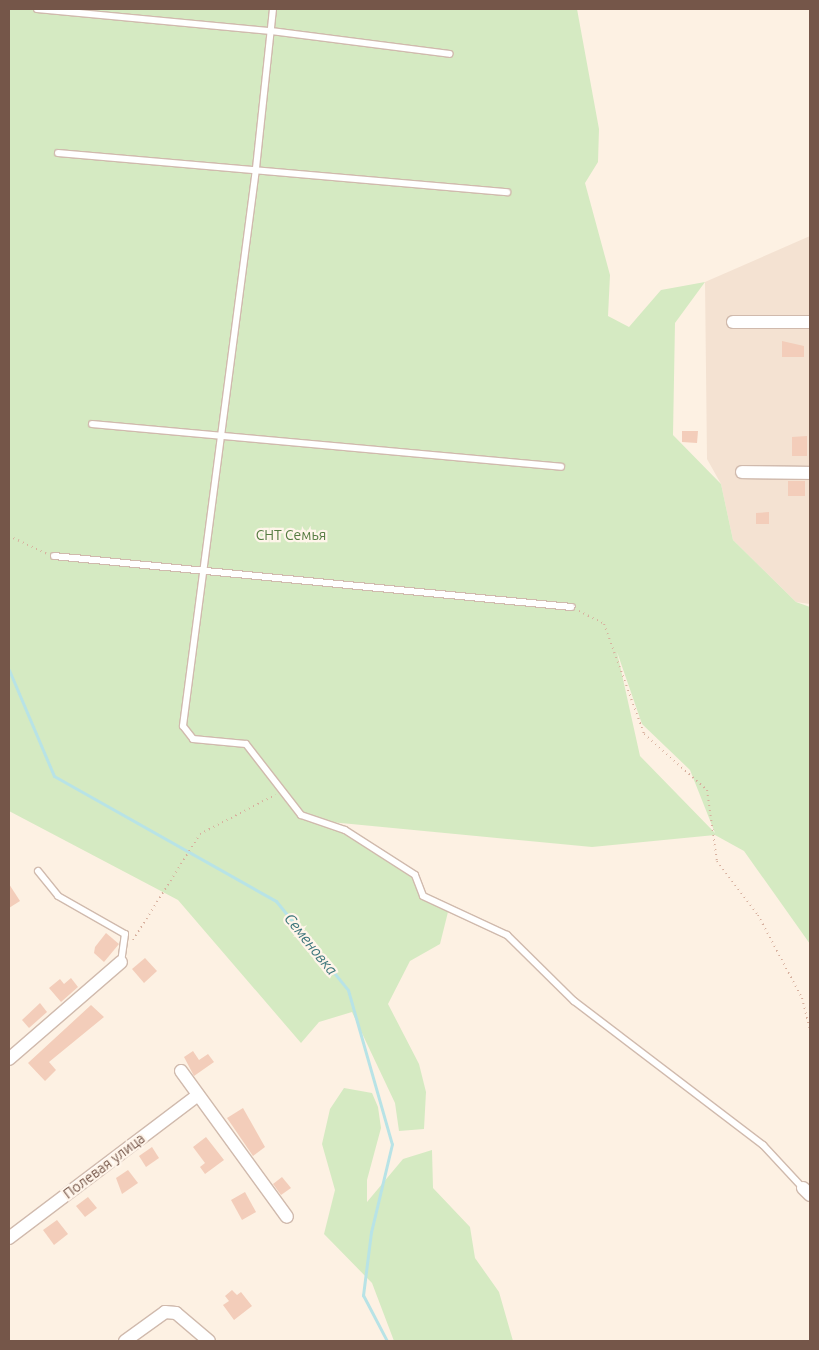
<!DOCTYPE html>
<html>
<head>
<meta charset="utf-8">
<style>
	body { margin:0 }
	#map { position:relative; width:819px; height:1350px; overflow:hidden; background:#fdf1e3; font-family:Ubuntu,sans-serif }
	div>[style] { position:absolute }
	.residential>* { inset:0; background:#f4e2d2 }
	.green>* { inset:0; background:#d5eac2 }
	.stream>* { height:3px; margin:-1.5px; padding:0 1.5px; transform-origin:1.5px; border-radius:1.5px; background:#b8e3e6 }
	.building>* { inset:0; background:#f3cdba }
	.path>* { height:2px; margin-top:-1px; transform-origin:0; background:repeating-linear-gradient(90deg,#d7b09e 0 1px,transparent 0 5px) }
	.roads { filter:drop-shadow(1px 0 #d0baad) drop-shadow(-1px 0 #d0baad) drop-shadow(0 1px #d0baad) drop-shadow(0 -1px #d0baad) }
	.lane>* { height:6px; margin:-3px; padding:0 3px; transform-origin:3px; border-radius:3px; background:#fff }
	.street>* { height:12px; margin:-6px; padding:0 6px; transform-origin:6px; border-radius:6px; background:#fff }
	span { translate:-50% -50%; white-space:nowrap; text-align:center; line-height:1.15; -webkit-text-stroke:4.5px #fff5ea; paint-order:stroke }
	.park-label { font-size:14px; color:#557b41 }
	.street-label { font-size:14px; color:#755649 }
	.water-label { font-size:15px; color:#3c757b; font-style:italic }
	.frame { position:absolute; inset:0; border:10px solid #755649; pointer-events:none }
</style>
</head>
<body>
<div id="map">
	<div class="residential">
		<div style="clip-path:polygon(810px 236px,810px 604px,796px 602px,733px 540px,721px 484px,707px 459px,705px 282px)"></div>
	</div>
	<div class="green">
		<div style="clip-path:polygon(evenodd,9px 9px,577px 9px,599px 129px,598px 162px,585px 183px,610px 275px,608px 316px,629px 327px,661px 290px,705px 282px,675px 323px,673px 435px,721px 484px,733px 540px,796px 602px,810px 607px,810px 944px,744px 851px,715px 835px,592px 847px,320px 821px,345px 830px,415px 875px,423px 896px,449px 908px,440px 944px,410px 961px,388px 1004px,419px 1064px,426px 1092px,424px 1129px,399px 1131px,395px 1103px,352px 1012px,319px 1022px,301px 1043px,178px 900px,9px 811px,9px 9px,617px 652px,642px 724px,690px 770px,715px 833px,640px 756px,617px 652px)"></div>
		<div style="clip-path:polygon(344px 1088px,372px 1093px,378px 1107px,381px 1128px,367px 1180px,367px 1202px,403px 1159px,432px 1150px,433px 1188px,470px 1227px,475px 1258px,499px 1292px,513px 1341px,394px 1341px,372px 1283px,324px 1234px,335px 1190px,322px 1144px,330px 1109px)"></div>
	</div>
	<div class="stream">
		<div style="left:9px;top:670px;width:115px;rotate:67deg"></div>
		<div style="left:54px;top:776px;width:255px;rotate:29.4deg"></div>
		<div style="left:276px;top:901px;width:114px;rotate:51deg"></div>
		<div style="left:348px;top:990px;width:160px;rotate:74.1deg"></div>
		<div style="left:392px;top:1144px;width:90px;rotate:103.4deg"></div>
		<div style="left:371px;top:1232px;width:64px;rotate:97.2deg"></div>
		<div style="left:363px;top:1295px;width:52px;rotate:62.4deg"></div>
	</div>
	<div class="building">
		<div style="clip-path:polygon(782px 341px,804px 346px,804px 357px,782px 357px)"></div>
		<div style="clip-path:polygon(682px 431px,698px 431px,697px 443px,682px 442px)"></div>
		<div style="clip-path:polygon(807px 436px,807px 456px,792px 456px,792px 437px)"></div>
		<div style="clip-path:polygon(788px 481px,805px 481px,805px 496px,788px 496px)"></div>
		<div style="clip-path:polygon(769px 512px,769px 524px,756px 524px,756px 513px)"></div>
		<div style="clip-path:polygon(9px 884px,20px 901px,9px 908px)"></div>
		<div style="clip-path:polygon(106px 933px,119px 944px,104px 962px,94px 953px,95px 947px)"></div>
		<div style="clip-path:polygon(145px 958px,157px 971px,144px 983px,132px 969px)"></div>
		<div style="clip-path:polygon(71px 978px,78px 987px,61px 1002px,49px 988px,60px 979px,64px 984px)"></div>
		<div style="clip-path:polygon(40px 1003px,47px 1012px,29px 1028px,22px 1020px)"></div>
		<div style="clip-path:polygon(91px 1005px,104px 1017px,49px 1062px,56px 1070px,45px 1081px,28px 1063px)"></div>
		<div style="clip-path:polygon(193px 1051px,199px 1060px,208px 1054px,214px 1062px,194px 1076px,184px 1057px)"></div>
		<div style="clip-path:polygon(243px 1108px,265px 1147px,253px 1156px,227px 1118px)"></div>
		<div style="clip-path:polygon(206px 1137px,224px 1160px,205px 1174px,200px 1167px,205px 1163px,193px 1147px)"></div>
		<div style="clip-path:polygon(152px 1147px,159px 1158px,146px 1167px,139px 1156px)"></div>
		<div style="clip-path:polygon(128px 1170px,138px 1183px,122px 1194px,116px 1178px)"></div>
		<div style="clip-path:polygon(282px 1177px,291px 1188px,281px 1195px,273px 1184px)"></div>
		<div style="clip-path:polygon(245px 1192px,256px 1212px,242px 1220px,231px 1200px)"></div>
		<div style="clip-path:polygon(88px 1197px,97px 1208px,85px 1217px,76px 1206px)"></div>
		<div style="clip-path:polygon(57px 1220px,68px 1234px,54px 1245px,43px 1230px)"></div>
		<div style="clip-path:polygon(232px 1290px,237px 1295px,241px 1292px,252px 1306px,234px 1320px,223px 1305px,229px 1301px,225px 1296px)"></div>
	</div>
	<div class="path">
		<div style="left:9px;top:536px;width:42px;rotate:25.3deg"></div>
		<div style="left:579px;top:611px;width:28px;rotate:27deg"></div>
		<div style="left:604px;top:624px;width:117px;rotate:70deg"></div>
		<div style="left:644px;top:734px;width:84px;rotate:41.6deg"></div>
		<div style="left:707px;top:790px;width:72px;rotate:82deg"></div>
		<div style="left:717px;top:861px;width:68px;rotate:52.8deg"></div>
		<div style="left:758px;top:915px;width:94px;rotate:62.1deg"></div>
		<div style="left:802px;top:998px;width:32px;rotate:76deg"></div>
		<div style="left:133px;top:940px;width:125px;rotate:-57.7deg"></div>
		<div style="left:200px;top:834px;width:85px;rotate:-27.5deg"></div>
	</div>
	<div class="roads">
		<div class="lane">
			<div style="left:37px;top:9px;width:235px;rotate:5.4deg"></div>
			<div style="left:271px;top:31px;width:180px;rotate:7.3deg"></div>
			<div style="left:273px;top:9px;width:161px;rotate:96.1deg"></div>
			<div style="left:256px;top:169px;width:562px;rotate:97.47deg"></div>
			<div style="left:183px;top:726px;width:16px;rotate:52deg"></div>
			<div style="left:193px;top:739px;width:53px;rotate:5.4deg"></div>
			<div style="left:246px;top:744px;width:90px;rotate:52.2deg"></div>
			<div style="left:301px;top:815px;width:46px;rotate:18.8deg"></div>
			<div style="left:345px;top:830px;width:83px;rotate:32.7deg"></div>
			<div style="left:415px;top:875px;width:22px;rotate:69deg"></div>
			<div style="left:423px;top:896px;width:93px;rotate:24.9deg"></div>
			<div style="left:507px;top:935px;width:94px;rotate:44.6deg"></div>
			<div style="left:574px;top:1001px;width:238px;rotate:37.3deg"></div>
			<div style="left:763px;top:1145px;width:59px;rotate:47.1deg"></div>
			<div style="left:58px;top:153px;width:451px;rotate:5deg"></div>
			<div style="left:92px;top:424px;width:471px;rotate:5.2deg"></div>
			<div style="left:54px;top:556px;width:520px;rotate:5.63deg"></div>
			<div style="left:38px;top:871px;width:32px;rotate:51deg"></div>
			<div style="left:58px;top:896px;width:77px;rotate:29.6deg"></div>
			<div style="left:125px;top:934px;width:28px;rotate:98deg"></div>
		</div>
		<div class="street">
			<div style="left:733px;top:322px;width:77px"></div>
			<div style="left:742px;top:472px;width:68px;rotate:0.8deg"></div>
			<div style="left:9px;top:1059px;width:148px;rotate:-40.9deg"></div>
			<div style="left:181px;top:1071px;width:180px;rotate:54deg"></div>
			<div style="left:803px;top:1188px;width:10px;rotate:45deg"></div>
			<div style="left:9px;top:1238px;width:237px;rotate:-37.1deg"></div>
			<div style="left:125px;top:1341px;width:49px;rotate:-35.9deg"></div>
			<div style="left:165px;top:1312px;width:11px;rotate:5deg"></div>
			<div style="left:176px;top:1313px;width:43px;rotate:40.3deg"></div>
		</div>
	</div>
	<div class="park-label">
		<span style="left:291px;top:535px">СНТ Семья</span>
	</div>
	<div class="street-label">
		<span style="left:104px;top:1166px;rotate:-37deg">Полевая улица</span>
	</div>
	<div class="water-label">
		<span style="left:311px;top:944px;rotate:51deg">Семеновка</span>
	</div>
	<div class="frame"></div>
</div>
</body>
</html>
